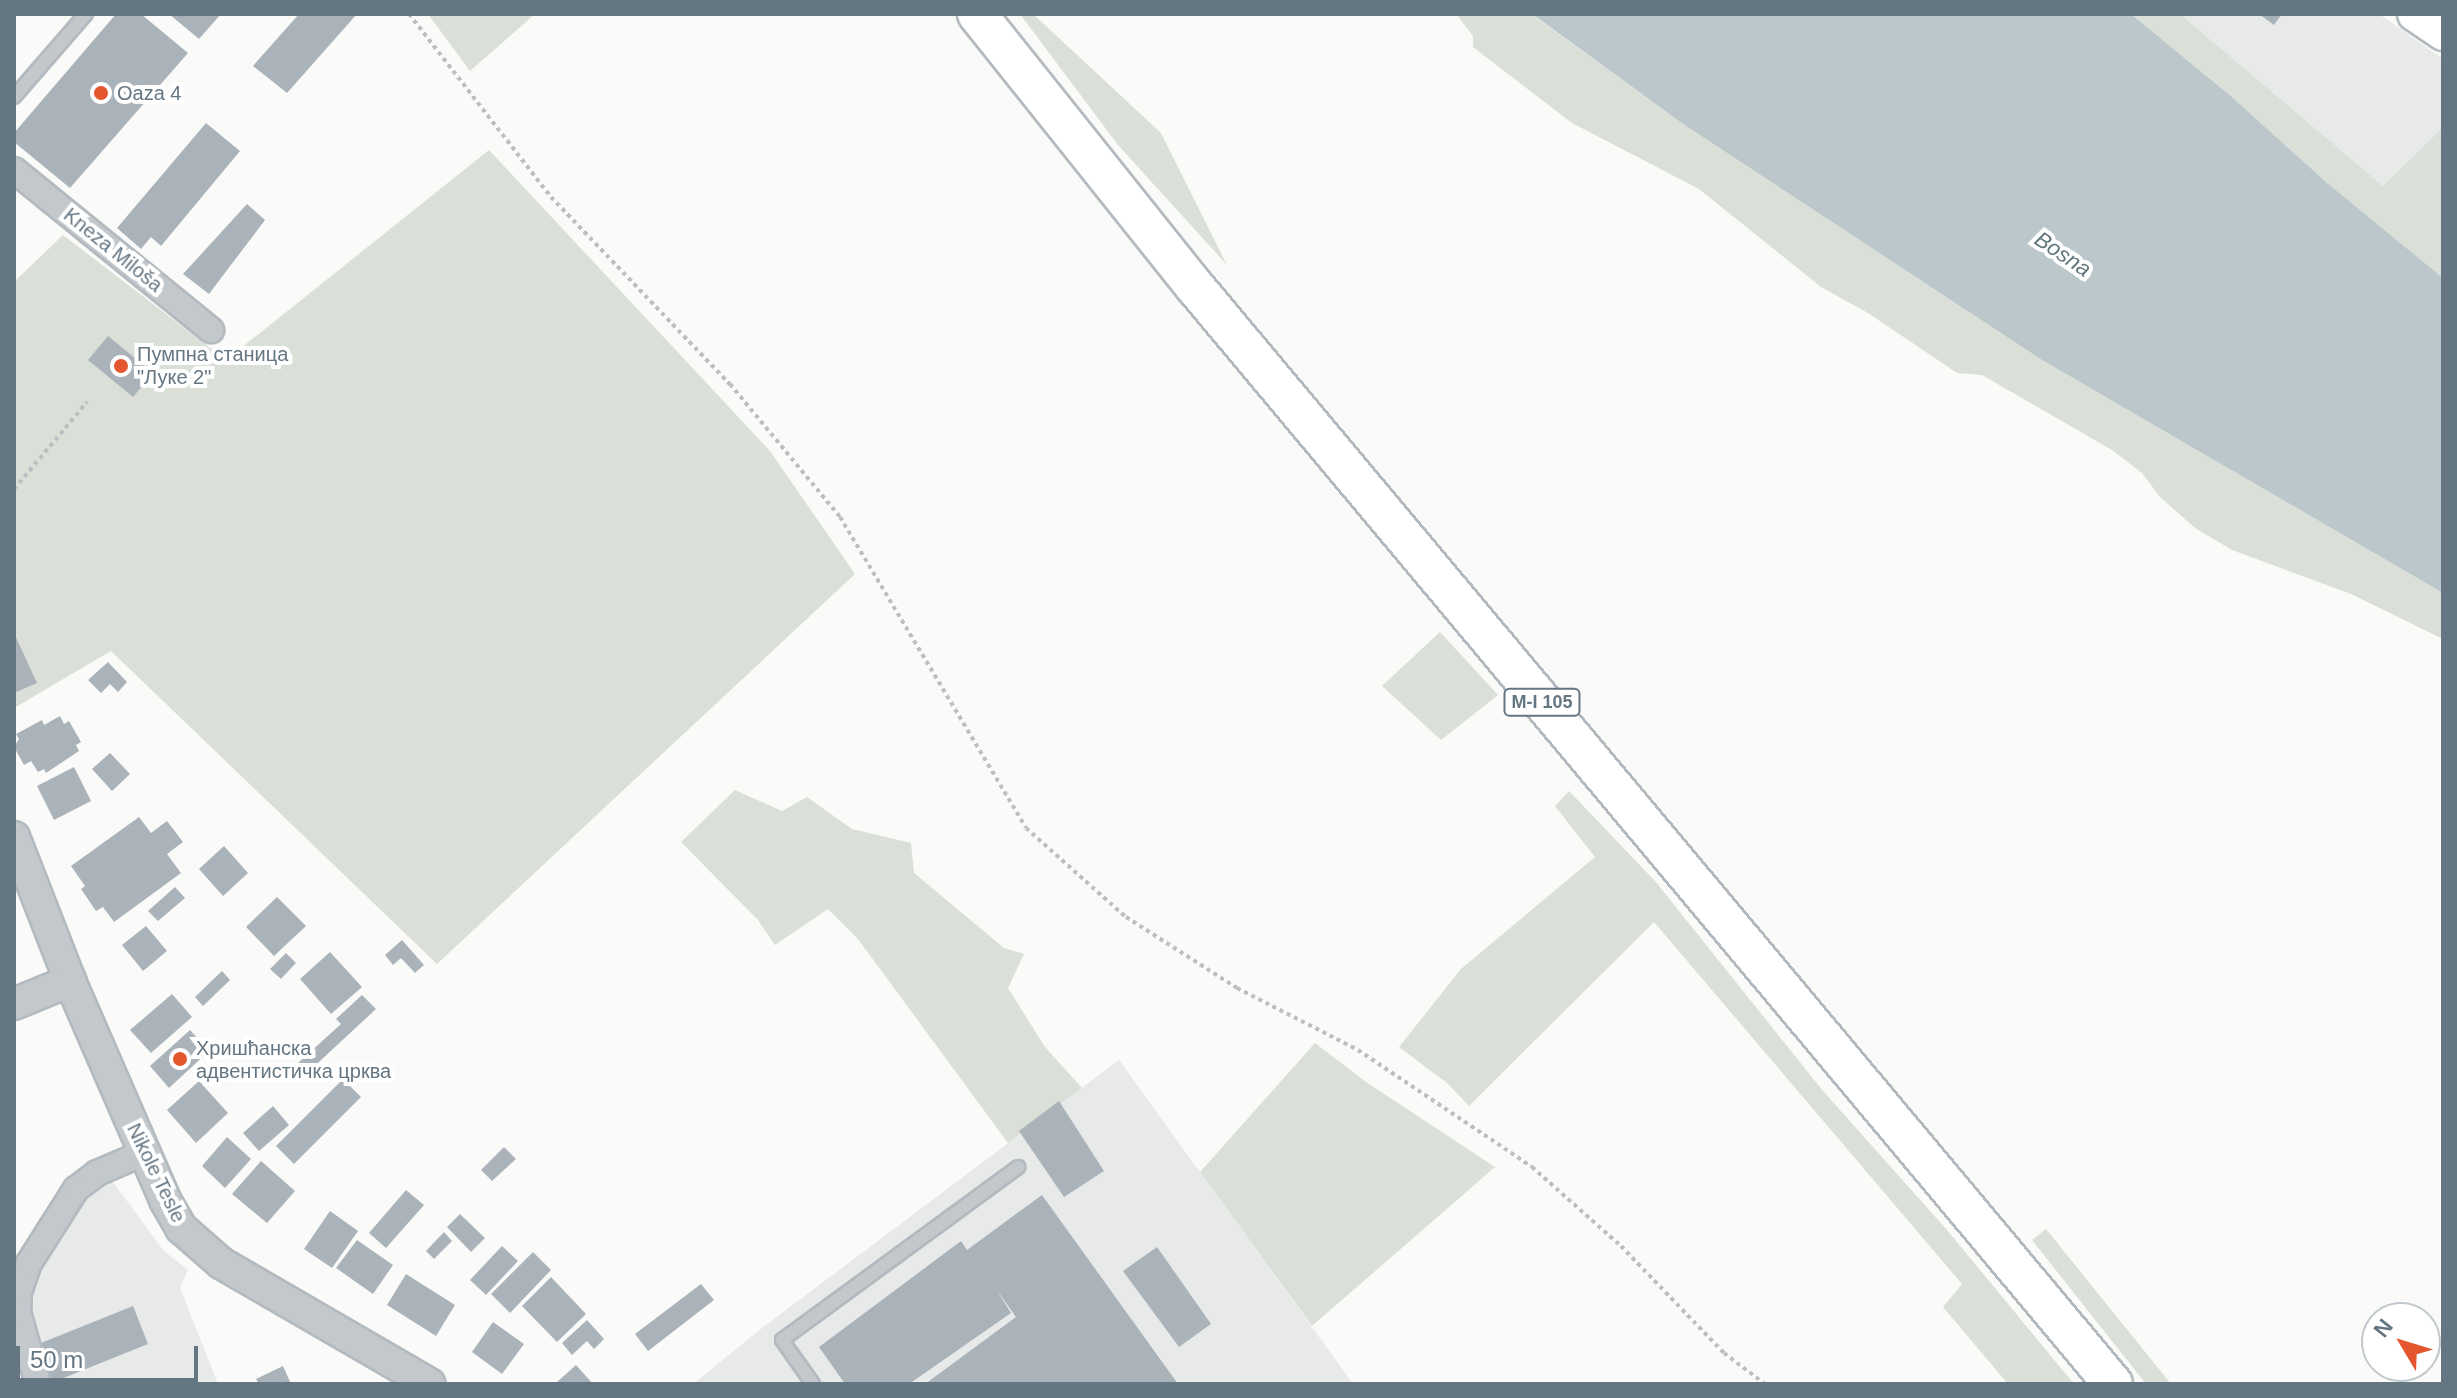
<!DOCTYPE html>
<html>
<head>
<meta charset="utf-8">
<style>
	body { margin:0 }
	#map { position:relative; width:2457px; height:1398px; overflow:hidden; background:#fafaf8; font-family:Arial,sans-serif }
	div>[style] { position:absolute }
	.built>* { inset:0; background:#e8e9e9 }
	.green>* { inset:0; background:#dadfd7 }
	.water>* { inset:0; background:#bbc7cb }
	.building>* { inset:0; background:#aab3b9 }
	.path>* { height:4px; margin-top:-2px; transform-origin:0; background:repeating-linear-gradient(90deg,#bbbfc2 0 4px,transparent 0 8px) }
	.roads { filter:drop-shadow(2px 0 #b3babf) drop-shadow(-2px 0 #b3babf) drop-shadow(0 2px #b3babf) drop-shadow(0 -2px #b3babf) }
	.service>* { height:12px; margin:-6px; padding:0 6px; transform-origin:6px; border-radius:6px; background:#c3c8cc }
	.minor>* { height:24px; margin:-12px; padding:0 12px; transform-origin:12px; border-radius:12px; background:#c3c8cc }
	.tertiary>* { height:30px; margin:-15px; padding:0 15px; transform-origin:15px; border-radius:15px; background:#c3c8cc }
	.secondary>* { height:34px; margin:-17px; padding:0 17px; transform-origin:17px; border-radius:17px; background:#fff }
	.primary>* { height:38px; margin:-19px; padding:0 19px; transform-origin:19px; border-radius:19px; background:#fff }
	.dots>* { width:22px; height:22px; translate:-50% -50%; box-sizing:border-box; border:4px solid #fff; border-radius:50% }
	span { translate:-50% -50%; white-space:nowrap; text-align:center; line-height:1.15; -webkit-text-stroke:8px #fff; paint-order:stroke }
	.shield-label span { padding:2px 6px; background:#fff; border:2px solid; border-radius:6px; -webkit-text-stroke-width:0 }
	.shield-label { font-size:18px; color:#657683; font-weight:700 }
	.poi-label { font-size:20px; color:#657683 }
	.left { translate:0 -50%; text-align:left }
	.street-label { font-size:20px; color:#657683 }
	.water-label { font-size:22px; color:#60757c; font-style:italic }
	.frame { position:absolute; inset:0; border:16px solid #657683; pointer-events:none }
	.north { position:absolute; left:2361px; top:1302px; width:80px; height:80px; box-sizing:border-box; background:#fff; border:2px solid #c1c8cd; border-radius:50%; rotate:308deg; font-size:22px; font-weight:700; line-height:32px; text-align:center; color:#657683 }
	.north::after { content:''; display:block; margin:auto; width:28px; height:36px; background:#e4572e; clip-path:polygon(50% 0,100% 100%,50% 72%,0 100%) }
	.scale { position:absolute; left:16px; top:1346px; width:182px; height:36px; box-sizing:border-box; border:4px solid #657683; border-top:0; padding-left:10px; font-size:24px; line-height:28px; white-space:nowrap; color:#657683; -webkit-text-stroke:6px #fff; paint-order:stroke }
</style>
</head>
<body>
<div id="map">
	<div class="built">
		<div style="clip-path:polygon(2180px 14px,2379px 14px,2443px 59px,2443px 127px,2383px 186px)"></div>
		<div style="clip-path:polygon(1119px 1060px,1353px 1384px,693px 1384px,762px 1328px)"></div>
		<div style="clip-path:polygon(110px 1178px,164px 1251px,188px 1270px,180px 1288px,218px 1384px,47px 1384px,28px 1311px,28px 1288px,81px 1198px)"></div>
	</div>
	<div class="green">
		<div style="clip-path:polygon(428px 14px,535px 14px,470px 71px)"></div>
		<div style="clip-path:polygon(1020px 14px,1033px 14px,1161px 133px,1227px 265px,1118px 145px)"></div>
		<div style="clip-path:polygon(1456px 14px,1531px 14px,1683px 124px,2042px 360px,2443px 593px,2443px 639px,2351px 594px,2232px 550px,2195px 528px,2160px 497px,2142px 473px,2112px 450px,1982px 375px,1957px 373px,1868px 313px,1821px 287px,1699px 189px,1572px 123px,1473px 47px,1473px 36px)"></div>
		<div style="clip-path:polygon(2131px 14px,2180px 14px,2383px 186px,2443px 127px,2443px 278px,2326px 182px,2232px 97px)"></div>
		<div style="clip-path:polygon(489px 150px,770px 451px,855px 574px,437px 964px,111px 651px,14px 708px,14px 282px,63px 235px,226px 360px)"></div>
		<div style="clip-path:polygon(1440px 632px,1498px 695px,1441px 740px,1382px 686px)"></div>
		<div style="clip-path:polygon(735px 790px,782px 811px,807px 797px,852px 829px,911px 843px,914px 873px,1004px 948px,1024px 954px,1008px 988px,1045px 1047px,1082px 1088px,1008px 1143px,858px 939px,828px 909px,775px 945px,758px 920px,681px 842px)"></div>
		<div style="clip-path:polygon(1569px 791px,1655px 881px,1823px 1091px,1947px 1230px,2074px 1384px,2008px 1384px,1943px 1307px,1962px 1284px,1654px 922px,1469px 1106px,1447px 1083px,1399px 1047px,1461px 969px,1595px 857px,1555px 806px)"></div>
		<div style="clip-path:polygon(1315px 1043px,1366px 1082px,1495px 1167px,1312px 1326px,1200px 1172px)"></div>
		<div style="clip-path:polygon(2046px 1229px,2171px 1384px,2146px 1384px,2032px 1240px)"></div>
	</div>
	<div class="water">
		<div style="clip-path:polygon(1532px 14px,2131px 14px,2232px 97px,2326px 182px,2443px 278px,2443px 593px,2042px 360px,1683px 124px)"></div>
	</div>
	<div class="building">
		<div style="clip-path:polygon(116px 14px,141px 14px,188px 53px,70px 188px,14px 142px,14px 133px)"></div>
		<div style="clip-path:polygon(169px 14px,221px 14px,199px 39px)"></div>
		<div style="clip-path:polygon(299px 14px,357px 14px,287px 93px,253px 66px)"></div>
		<div style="clip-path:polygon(2259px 14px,2282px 14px,2274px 25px)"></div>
		<div style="clip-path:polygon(206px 123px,240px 151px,161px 246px,151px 237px,141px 249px,117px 228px)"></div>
		<div style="clip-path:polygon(247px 204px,265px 220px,209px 294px,183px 274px)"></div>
		<div style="clip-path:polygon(108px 336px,153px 373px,133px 397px,88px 360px)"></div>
		<div style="clip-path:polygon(14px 633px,37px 683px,14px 693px)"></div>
		<div style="clip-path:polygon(108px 662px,127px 682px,118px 692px,110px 684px,101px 693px,88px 680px)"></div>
		<div style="clip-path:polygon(60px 716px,64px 724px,69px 721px,81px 742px,76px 745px,79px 751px,46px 773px,44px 769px,38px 772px,31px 761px,24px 765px,14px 747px,19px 739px,16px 734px,42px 720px,44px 725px)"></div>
		<div style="clip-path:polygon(110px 753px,130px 774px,112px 791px,92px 769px)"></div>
		<div style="clip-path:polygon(74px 767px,91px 801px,54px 820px,37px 786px)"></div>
		<div style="clip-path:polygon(139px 817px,151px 833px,167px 821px,183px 842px,167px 854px,181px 873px,114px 922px,103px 907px,96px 911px,81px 889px,85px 886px,71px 866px)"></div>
		<div style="clip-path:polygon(224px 846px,248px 873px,223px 896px,199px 869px)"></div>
		<div style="clip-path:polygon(175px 887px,185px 898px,158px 921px,148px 911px)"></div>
		<div style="clip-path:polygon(277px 897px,306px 926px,274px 956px,246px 927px)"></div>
		<div style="clip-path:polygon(146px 926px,167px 951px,143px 971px,122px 945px)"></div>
		<div style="clip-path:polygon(402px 940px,424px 965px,415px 973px,401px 958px,393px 965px,385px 955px)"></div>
		<div style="clip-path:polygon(330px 952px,362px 987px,331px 1014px,300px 979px)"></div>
		<div style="clip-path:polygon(286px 953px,296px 963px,281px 979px,270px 969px)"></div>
		<div style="clip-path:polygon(222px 971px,230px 980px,203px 1006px,195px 997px)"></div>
		<div style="clip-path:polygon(172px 994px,192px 1017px,151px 1053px,130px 1030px)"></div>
		<div style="clip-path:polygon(362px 995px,376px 1009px,307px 1073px,298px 1063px,341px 1024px,336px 1019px)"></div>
		<div style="clip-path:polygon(190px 1030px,209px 1051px,169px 1088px,150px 1066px)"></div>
		<div style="clip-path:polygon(343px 1079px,361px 1097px,294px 1164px,276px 1146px)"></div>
		<div style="clip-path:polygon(199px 1081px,228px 1113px,196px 1143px,167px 1110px)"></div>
		<div style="clip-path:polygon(1059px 1101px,1104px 1171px,1064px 1197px,1019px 1131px)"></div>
		<div style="clip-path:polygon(273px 1106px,289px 1125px,259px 1151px,243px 1133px)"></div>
		<div style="clip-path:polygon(227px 1137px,251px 1159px,225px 1188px,202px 1166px)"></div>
		<div style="clip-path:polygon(504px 1147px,516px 1159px,492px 1181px,481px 1170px)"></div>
		<div style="clip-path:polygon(261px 1161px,295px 1191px,267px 1223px,232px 1194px)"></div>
		<div style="clip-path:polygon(406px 1190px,424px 1205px,386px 1248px,369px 1233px)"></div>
		<div style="clip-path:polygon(1042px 1195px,1178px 1384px,925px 1384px,1016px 1317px,996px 1289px,1011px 1313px,909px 1384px,845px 1384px,819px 1347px,961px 1241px,967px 1250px)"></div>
		<div style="clip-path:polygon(330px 1211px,358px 1231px,332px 1268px,304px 1249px)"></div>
		<div style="clip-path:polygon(460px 1214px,485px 1238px,471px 1252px,447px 1227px)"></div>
		<div style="clip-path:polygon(444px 1232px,452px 1241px,434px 1259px,426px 1251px)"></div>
		<div style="clip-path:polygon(357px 1240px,393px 1265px,373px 1294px,336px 1268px)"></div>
		<div style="clip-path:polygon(502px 1246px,518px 1261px,486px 1295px,470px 1280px)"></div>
		<div style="clip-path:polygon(1157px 1247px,1211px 1324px,1179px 1347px,1123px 1271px)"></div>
		<div style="clip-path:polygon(533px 1252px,551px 1270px,510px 1313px,491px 1294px)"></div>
		<div style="clip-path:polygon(406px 1274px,455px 1305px,436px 1336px,387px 1305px)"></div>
		<div style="clip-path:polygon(551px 1277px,586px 1314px,557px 1342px,522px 1306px)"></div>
		<div style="clip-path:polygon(701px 1284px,714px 1300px,648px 1351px,635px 1334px)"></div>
		<div style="clip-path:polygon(133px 1306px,148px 1344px,51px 1383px,36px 1345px)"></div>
		<div style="clip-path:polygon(587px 1320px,604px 1339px,594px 1349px,587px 1341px,572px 1355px,562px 1343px)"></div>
		<div style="clip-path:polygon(493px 1322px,524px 1344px,502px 1374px,472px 1352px)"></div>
		<div style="clip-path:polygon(576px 1365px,593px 1384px,555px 1384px)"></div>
		<div style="clip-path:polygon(283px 1366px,291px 1384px,259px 1384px,256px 1379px)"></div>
	</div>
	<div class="path">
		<div style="left:409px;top:14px;width:232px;rotate:52.2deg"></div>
		<div style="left:551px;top:197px;width:259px;rotate:46.3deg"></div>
		<div style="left:730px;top:384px;width:173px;rotate:50.4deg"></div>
		<div style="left:840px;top:517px;width:362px;rotate:59.1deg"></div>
		<div style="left:1026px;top:828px;width:134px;rotate:41.7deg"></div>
		<div style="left:1126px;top:917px;width:132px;rotate:32.6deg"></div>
		<div style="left:1237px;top:988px;width:136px;rotate:27.1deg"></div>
		<div style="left:1358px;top:1050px;width:210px;rotate:33.9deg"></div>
		<div style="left:1532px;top:1167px;width:119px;rotate:41.6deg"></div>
		<div style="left:1621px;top:1246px;width:149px;rotate:46.1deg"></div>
		<div style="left:1724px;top:1353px;width:51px;rotate:37.1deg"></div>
		<div style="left:14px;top:489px;width:114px;rotate:-50deg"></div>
	</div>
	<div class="roads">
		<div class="service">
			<div style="left:14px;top:97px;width:110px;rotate:-49.1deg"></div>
			<div style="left:813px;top:1384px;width:54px;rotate:-125.2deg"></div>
			<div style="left:782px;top:1340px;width:293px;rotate:-36.2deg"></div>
		</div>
		<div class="minor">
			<div style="left:14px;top:170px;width:254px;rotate:39.1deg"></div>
			<div style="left:38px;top:1384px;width:75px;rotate:-105.5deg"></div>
			<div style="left:18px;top:1312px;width:20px;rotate:-87deg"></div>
			<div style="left:19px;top:1292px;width:31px;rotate:-71deg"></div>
			<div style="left:29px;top:1263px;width:88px;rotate:-57.6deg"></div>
			<div style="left:76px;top:1189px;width:26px;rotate:-37deg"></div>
			<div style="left:97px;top:1173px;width:51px;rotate:-23.1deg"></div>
		</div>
		<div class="tertiary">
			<div style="left:14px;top:837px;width:155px;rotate:68.7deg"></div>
			<div style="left:70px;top:981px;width:239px;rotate:66.5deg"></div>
			<div style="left:165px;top:1200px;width:32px;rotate:60deg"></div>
			<div style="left:181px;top:1228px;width:53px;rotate:41.2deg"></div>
			<div style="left:221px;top:1263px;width:241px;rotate:30.1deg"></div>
			<div style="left:14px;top:1004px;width:61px;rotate:-22.3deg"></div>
		</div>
		<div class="secondary">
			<div style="left:2415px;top:14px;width:34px;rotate:34deg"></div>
		</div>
		<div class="primary">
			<div style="left:977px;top:14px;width:351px;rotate:51.4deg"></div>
			<div style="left:1196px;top:288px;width:1429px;rotate:50.08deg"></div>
		</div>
	</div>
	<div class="dots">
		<div style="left:101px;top:93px;background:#e4572e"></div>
		<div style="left:121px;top:366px;background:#e4572e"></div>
		<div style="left:180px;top:1059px;background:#e4572e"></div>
	</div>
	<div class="shield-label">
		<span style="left:1542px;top:702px">M-I 105</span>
	</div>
	<div class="poi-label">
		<span class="left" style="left:117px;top:93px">Oaza 4</span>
		<span class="left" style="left:137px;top:366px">Пумпна станица<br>"Луке 2"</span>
		<span class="left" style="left:196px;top:1060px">Хришћанска<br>адвентистичка црква</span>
	</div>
	<div class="street-label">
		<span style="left:113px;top:250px;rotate:39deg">Kneza Miloša</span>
		<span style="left:156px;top:1173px;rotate:64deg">Nikole Tesle</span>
	</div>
	<div class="water-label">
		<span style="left:2063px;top:254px;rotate:34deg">Bosna</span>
	</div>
	<div class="frame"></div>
	<div class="north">N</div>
	<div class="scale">50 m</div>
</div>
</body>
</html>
